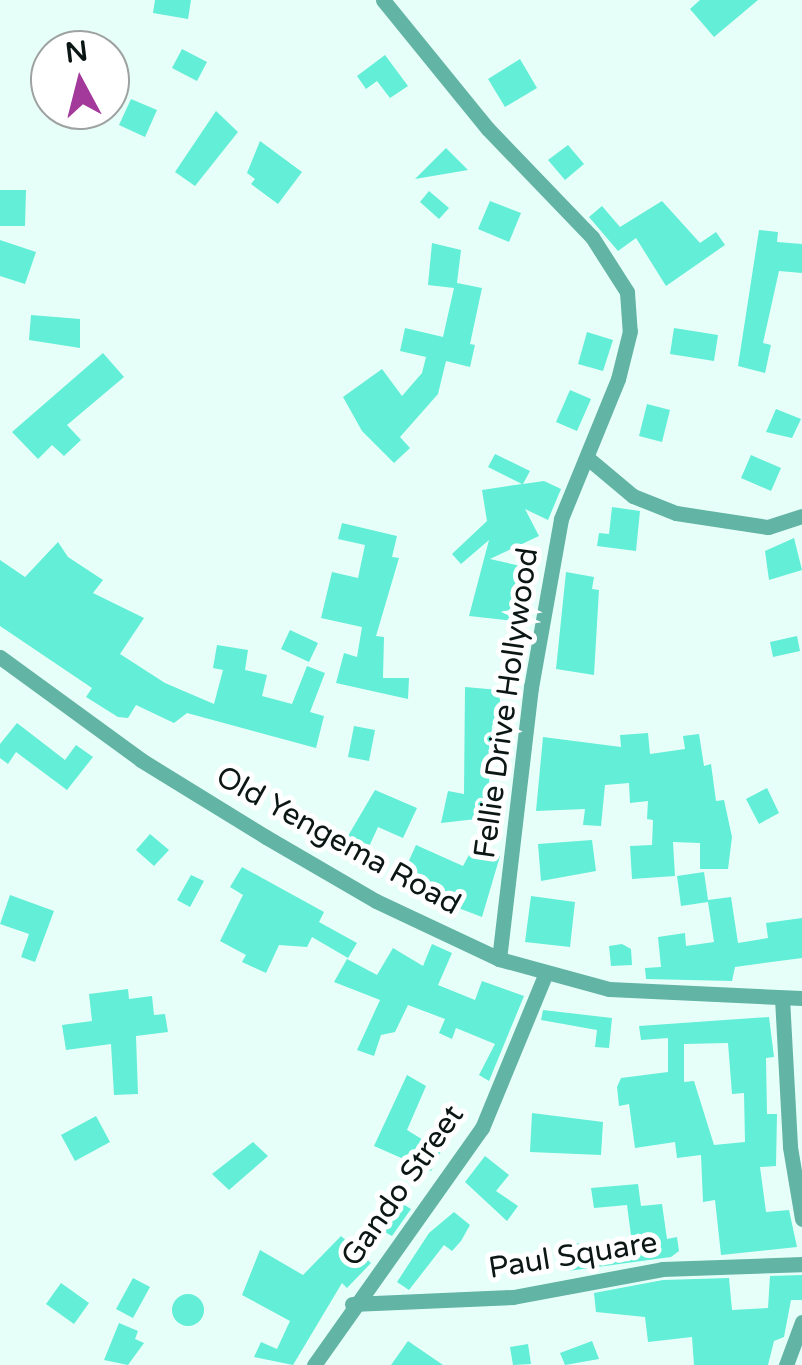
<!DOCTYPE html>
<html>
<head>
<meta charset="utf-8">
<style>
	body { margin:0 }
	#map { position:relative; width:802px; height:1365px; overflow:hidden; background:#e7fff9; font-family:"Varela Round",sans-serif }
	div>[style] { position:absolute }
	.building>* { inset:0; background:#62eed7 }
	.round { border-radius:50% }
	.street>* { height:15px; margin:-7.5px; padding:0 7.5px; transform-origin:7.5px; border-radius:7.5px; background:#62b4a5 }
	span { translate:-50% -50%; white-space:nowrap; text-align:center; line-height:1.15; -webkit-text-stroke:10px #fff; paint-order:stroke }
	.street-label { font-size:30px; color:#0c1715 }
	.north { position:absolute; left:30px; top:30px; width:100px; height:100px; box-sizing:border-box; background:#fff; border:2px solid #9ea2a1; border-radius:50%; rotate:353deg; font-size:28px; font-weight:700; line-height:40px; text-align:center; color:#0c1715 }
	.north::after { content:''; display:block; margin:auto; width:35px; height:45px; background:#a2399b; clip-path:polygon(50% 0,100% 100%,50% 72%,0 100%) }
</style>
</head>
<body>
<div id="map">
	<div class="building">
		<div style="clip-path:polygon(155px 0,191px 0,188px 19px,153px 13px)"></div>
		<div style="clip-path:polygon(700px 0,758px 0,714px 37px,690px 9px)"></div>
		<div style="clip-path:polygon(182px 49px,207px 62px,197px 81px,172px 68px)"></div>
		<div style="clip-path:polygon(385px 55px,408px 86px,390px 98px,377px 81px,366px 89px,357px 76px)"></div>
		<div style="clip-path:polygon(520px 59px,537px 88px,505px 107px,488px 79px)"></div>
		<div style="clip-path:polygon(131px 99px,157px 110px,145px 137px,119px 125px)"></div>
		<div style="clip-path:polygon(216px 111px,238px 132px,195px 186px,175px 172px)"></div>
		<div style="clip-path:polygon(260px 141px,302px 172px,278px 204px,251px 184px,255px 179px,247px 173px)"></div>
		<div style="clip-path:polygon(568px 145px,584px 164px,565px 180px,548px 160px)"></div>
		<div style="clip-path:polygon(446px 148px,468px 170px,415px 179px)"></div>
		<div style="clip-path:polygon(0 190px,26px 190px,25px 226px,0 226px)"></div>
		<div style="clip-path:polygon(429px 191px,449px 208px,439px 219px,420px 202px)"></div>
		<div style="clip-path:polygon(490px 201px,521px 213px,509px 242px,478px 229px)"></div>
		<div style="clip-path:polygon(662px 201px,700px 243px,716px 232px,725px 245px,666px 286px,636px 238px,618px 251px,589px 217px,602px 206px,620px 227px)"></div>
		<div style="clip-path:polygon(759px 230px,778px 232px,777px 242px,802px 244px,802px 273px,779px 271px,763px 343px,771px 345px,765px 373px,738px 366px)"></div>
		<div style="clip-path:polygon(0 240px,36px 252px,25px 284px,0 276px)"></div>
		<div style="clip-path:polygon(432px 243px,461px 250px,457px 283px,482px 288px,470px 344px,475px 345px,470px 367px,446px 361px,438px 394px,400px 437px,410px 448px,394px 463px,362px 431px,343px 397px,382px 369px,402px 396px,422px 373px,426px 357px,400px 351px,405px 328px,443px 337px,454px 288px,428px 285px)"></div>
		<div style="clip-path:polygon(31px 315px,80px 319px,80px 348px,29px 340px)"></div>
		<div style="clip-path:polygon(674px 328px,718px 335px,714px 361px,670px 354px)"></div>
		<div style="clip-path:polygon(587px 332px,613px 340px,603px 371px,578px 364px)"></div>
		<div style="clip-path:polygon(103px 353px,124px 377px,67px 425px,81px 440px,64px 456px,52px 445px,38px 459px,12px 432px)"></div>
		<div style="clip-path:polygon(570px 390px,591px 399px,577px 431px,556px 422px)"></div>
		<div style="clip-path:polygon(647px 404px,670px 410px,662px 442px,639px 436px)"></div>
		<div style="clip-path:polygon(776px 409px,801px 419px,792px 438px,766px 432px)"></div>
		<div style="clip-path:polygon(495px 454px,530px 471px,523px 484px,544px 481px,561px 489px,548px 520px,525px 509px,539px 536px,490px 559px,538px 570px,525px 622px,469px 616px,489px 540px,461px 564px,452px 554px,487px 521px,482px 490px,522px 484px,488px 467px)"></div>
		<div style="clip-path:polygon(751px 455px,781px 468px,771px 491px,741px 478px)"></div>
		<div style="clip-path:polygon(612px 507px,640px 511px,636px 551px,597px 546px,599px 533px,609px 534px)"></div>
		<div style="clip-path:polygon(342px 523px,397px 536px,392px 557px,399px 558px,376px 636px,384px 637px,383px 678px,409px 678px,408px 699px,336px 683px,344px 653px,357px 657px,362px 627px,321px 618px,332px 572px,358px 578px,365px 545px,338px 539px)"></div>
		<div style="clip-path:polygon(794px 538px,802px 570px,769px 580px,765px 551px)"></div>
		<div style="clip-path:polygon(58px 542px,68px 557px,103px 580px,93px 593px,144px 618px,120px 654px,165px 683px,214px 704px,223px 670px,213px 668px,217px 645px,248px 650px,245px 670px,267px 675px,262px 696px,292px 704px,307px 666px,325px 673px,310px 712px,324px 716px,316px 748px,187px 713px,174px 723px,136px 705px,128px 718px,118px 717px,86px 697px,92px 688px,0 626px,0 560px,25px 577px)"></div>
		<div style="clip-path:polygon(566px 572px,594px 577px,592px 589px,599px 590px,594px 675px,556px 669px)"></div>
		<div style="clip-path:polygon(290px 630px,318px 643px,309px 662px,281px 649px)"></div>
		<div style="clip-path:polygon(797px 636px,800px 651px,773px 657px,770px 642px)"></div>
		<div style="clip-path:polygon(465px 687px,499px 690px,502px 724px,492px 725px,489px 784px,494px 817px,441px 823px,448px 791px,464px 794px)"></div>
		<div style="clip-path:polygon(17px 723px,65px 760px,76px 745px,93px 757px,67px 790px,16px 752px,8px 764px,0 758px,0 744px)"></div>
		<div style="clip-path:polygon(354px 726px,375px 730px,369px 761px,348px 757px)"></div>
		<div style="clip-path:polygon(648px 733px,650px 754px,685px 749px,683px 736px,699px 734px,704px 766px,711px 764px,716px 801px,724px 800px,732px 837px,728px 869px,700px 869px,700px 843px,673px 842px,675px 876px,632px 879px,630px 846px,652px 845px,653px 820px,647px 819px,648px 801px,630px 803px,629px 783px,605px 785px,601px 826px,583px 825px,585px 809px,536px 811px,543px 737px,621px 747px,620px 735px)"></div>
		<div style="clip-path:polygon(767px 788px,779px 813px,759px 824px,746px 799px)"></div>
		<div style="clip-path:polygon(375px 790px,417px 808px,403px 838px,378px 827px,361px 864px,338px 853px)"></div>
		<div style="clip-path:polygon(150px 834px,169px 850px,154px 866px,136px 850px)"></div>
		<div style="clip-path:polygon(592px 840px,596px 871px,541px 881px,538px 844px)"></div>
		<div style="clip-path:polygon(475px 844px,500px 856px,482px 917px,398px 885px,416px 845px,463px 866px)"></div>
		<div style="clip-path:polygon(242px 867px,324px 912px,319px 922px,357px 943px,348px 958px,312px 937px,307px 947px,279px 945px,266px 973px,242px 962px,246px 955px,220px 941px,243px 895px,230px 887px)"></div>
		<div style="clip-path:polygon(704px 872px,708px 900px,731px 897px,738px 943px,768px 938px,766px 923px,802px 918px,802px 958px,735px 967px,732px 981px,646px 979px,645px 968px,661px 967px,658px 937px,685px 933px,686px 946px,714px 942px,708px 902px,681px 906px,677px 876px)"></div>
		<div style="clip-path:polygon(191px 875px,204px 881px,190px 907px,177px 900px)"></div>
		<div style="clip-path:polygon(10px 895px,54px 911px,35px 962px,21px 957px,29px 934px,0 924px)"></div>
		<div style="clip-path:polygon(531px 896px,575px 902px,570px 947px,525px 942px)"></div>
		<div style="clip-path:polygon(432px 944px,452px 953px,438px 985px,475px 1000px,482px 981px,524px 996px,489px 1081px,479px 1075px,495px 1044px,456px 1028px,452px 1039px,439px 1033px,445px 1019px,408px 1005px,395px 1032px,381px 1035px,374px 1056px,357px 1050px,380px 1000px,334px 982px,347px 959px,377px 975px,393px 948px,423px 966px)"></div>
		<div style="clip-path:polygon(622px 944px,631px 949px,632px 965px,611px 966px,609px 946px)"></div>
		<div style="clip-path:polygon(128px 989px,129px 999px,152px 996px,154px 1015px,165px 1014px,168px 1032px,136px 1036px,138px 1094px,114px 1095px,111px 1044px,66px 1050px,62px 1025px,92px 1021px,89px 994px)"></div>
		<div style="clip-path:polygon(543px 1010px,612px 1018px,609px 1048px,595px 1047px,597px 1030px,541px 1020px)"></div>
		<div style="clip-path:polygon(evenodd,769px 1017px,774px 1057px,766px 1058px,767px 1114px,777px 1114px,776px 1166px,760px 1167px,766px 1212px,789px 1210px,797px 1247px,721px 1255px,715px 1200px,703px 1202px,701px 1155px,677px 1158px,675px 1142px,635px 1148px,629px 1104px,619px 1106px,617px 1087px,621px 1078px,668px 1072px,668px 1038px,641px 1040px,639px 1026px,769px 1017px,728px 1043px,732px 1094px,744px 1093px,745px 1142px,714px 1145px,694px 1081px,684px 1082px,684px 1044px,728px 1043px)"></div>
		<div style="clip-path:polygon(407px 1075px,426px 1086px,407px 1130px,441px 1151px,431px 1171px,374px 1146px)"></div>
		<div style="clip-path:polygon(532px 1113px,603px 1122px,601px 1155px,530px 1152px)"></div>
		<div style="clip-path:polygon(96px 1116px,110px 1142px,75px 1161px,61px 1135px)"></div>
		<div style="clip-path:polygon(253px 1142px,268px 1156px,229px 1190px,212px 1174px)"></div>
		<div style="clip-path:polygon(485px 1156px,509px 1175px,496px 1191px,518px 1206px,507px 1221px,465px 1182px)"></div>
		<div style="clip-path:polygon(638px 1184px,641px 1206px,662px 1204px,667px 1239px,677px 1237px,679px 1251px,671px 1257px,568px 1271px,565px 1245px,581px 1243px,582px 1255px,592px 1254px,593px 1261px,626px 1257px,624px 1244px,632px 1243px,627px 1205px,594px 1208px,591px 1188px)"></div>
		<div style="clip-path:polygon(393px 1198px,411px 1209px,392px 1236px,377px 1228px)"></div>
		<div style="clip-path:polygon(454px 1212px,470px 1225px,461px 1241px,452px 1251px,444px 1245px,409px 1290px,397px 1282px,429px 1233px)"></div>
		<div style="clip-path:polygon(341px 1236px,371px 1263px,347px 1288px,342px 1283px,293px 1365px,254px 1357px,261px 1342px,277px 1349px,290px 1321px,242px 1295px,260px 1250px,303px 1275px)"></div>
		<div style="clip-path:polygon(802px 1275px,802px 1300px,791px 1300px,784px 1337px,774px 1341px,768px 1365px,694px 1365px,692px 1337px,648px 1342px,645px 1317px,596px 1312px,594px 1293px,663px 1280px,729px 1278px,732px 1310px,768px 1308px,770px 1276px)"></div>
		<div style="clip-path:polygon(133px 1278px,150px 1287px,133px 1318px,116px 1309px)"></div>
		<div style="clip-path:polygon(61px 1283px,89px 1303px,74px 1324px,46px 1304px)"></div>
		<div class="round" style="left:172px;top:1294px;width:32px;height:32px"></div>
		<div style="clip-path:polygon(119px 1323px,138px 1331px,135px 1339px,144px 1343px,128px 1365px,104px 1360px)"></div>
		<div style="clip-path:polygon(408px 1341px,443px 1365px,391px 1365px)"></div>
		<div style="clip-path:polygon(592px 1341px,599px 1359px,565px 1365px,560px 1353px)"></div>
		<div style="clip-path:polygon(528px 1344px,531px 1364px,513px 1365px,510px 1347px)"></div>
	</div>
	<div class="street">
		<div style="left:383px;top:0;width:166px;rotate:50.9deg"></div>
		<div style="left:488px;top:129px;width:150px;rotate:46.1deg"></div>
		<div style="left:592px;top:237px;width:65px;rotate:57.5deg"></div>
		<div style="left:627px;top:292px;width:39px;rotate:86deg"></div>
		<div style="left:630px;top:331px;width:49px;rotate:104deg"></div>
		<div style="left:618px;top:379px;width:151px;rotate:112.2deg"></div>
		<div style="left:561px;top:519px;width:171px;rotate:100.1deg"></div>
		<div style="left:531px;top:687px;width:274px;rotate:96.7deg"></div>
		<div style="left:590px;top:460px;width:56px;rotate:39.9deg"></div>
		<div style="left:633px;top:496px;width:46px;rotate:21.6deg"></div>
		<div style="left:676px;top:513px;width:93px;rotate:8.7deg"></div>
		<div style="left:768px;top:527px;width:36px;rotate:-18deg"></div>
		<div style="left:0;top:657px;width:175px;rotate:36.1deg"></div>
		<div style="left:141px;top:760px;width:147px;rotate:31.6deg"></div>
		<div style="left:266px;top:837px;width:127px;rotate:30.2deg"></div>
		<div style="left:376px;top:901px;width:136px;rotate:25.2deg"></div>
		<div style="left:499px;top:959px;width:114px;rotate:15.3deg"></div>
		<div style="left:609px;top:989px;width:193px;rotate:2.7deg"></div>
		<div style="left:782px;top:998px;width:149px;rotate:86.9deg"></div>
		<div style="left:790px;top:1147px;width:73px;rotate:80.5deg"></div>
		<div style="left:352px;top:1304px;width:161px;rotate:-2.5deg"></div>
		<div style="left:513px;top:1297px;width:152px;rotate:-10.6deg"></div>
		<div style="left:662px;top:1269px;width:140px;rotate:-2deg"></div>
		<div style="left:314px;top:1365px;width:291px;rotate:-54.7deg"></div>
		<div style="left:482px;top:1128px;width:165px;rotate:-67.6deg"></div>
		<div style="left:786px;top:1365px;width:46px;rotate:-69.6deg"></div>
	</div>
	<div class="street-label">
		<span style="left:507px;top:703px;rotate:-82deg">Fellie Drive Hollywood</span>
		<span style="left:338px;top:841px;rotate:29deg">Old Yengema Road</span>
		<span style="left:403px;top:1186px;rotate:-55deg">Gando Street</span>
		<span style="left:573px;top:1256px;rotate:-9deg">Paul Square</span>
	</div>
	<div class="north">N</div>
</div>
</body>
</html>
